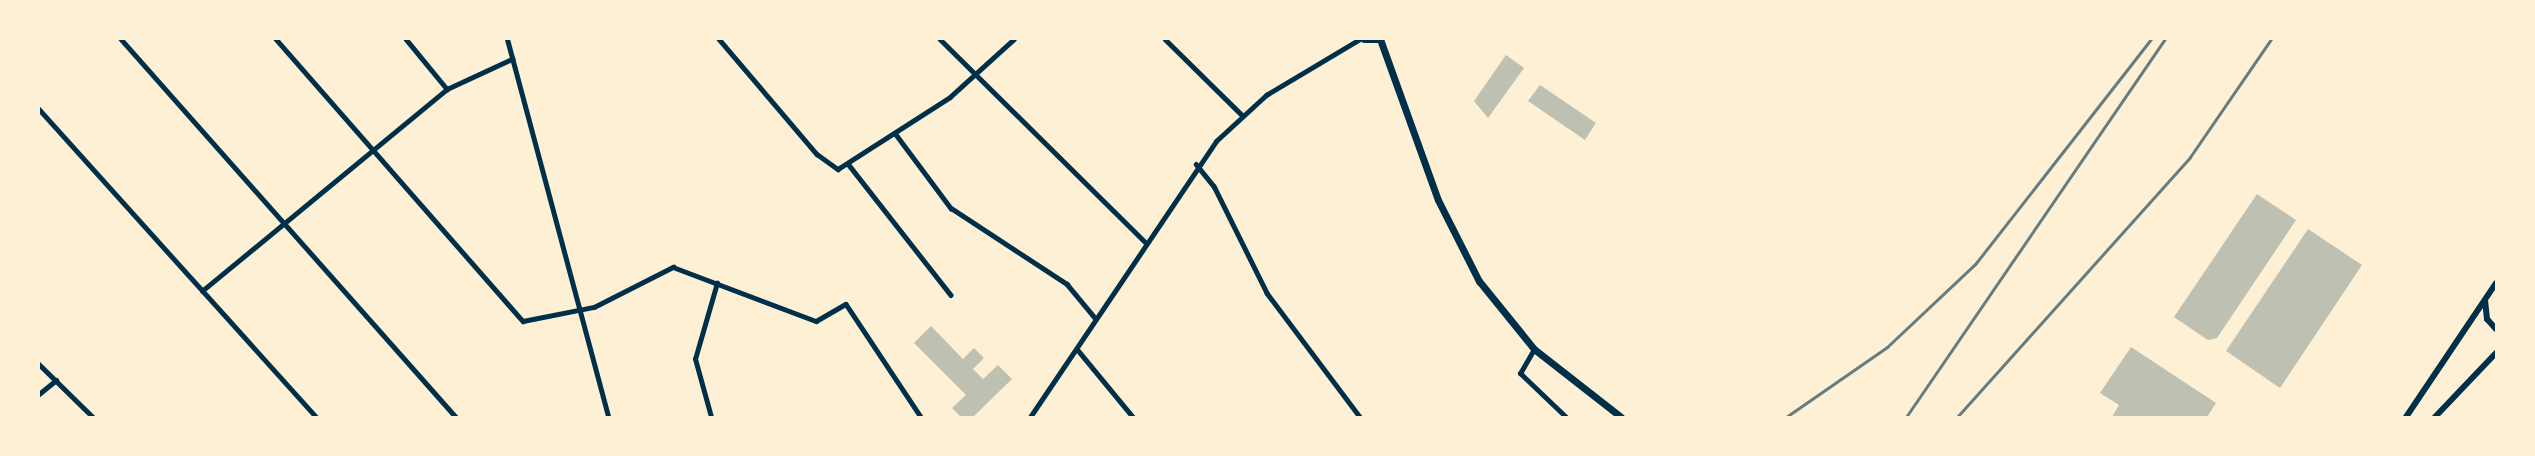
<!DOCTYPE html>
<html>
<head>
<meta charset="utf-8">
<style>
	body { margin:0 }
	#map { position:relative; width:2535px; height:456px; overflow:hidden; background:#fdf0d5; font-family:Roboto,sans-serif }
	div>[style] { position:absolute }
	.building>* { inset:0; background:#bec0b2 }
	.minor>* { height:4.5px; margin:-2.25px; padding:0 2.25px; transform-origin:2.25px; border-radius:2.25px; background:#003049 }
	.tertiary>* { height:5px; margin:-2.5px; padding:0 2.5px; transform-origin:2.5px; border-radius:2.5px; background:#003049 }
	.secondary>* { height:6px; margin:-3px; padding:0 3px; transform-origin:3px; border-radius:3px; background:#003049 }
	.primary>* { height:7px; margin:-3.5px; padding:0 3.5px; transform-origin:3.5px; border-radius:3.5px; background:#003049 }
	.rail>* { height:3px; margin:-1.5px; padding:0 1.5px; transform-origin:1.5px; border-radius:1.5px; background:#657d81 }
	span { translate:-50% -50%; white-space:nowrap; text-align:center; line-height:1.15; -webkit-text-stroke:4.5px #fdf0d5; paint-order:stroke }
	.frame { position:absolute; inset:0; border:40px solid #fdf0d5; pointer-events:none }
</style>
</head>
<body>
<div id="map">
	<div class="building">
		<div style="clip-path:polygon(1506px 55px,1524px 68px,1488px 118px,1474px 101px)"></div>
		<div style="clip-path:polygon(1540px 85px,1596px 123px,1585px 140px,1528px 101px)"></div>
		<div style="clip-path:polygon(2257px 194px,2296px 220px,2217px 338px,2208px 340px,2174px 317px)"></div>
		<div style="clip-path:polygon(2308px 229px,2362px 265px,2280px 388px,2226px 351px)"></div>
		<div style="clip-path:polygon(931px 326px,963px 359px,974px 348px,984px 358px,973px 369px,983px 379px,998px 365px,1012px 379px,973px 417px,961px 417px,952px 408px,966px 395px,914px 343px)"></div>
		<div style="clip-path:polygon(2131px 347px,2216px 403px,2207px 417px,2112px 417px,2119px 405px,2100px 393px)"></div>
	</div>
	<div class="minor">
		<div style="left:121px;top:39px;width:505px;rotate:48.45deg"></div>
		<div style="left:276px;top:39px;width:375px;rotate:48.8deg"></div>
		<div style="left:523px;top:321px;width:72px;rotate:-11.2deg"></div>
		<div style="left:594px;top:307px;width:89px;rotate:-26.9deg"></div>
		<div style="left:673px;top:267px;width:153px;rotate:20.7deg"></div>
		<div style="left:816px;top:321px;width:34px;rotate:-30deg"></div>
		<div style="left:846px;top:304px;width:136px;rotate:56.4deg"></div>
		<div style="left:406px;top:39px;width:65px;rotate:50.6deg"></div>
		<div style="left:719px;top:39px;width:151px;rotate:49.6deg"></div>
		<div style="left:817px;top:154px;width:26px;rotate:36deg"></div>
		<div style="left:838px;top:169px;width:133px;rotate:-32.7deg"></div>
		<div style="left:950px;top:97px;width:86px;rotate:-42.2deg"></div>
		<div style="left:940px;top:39px;width:289px;rotate:44.7deg"></div>
		<div style="left:1165px;top:39px;width:108px;rotate:44.6deg"></div>
		<div style="left:39px;top:109px;width:414px;rotate:48deg"></div>
		<div style="left:895px;top:133px;width:94px;rotate:53.3deg"></div>
		<div style="left:951px;top:208px;width:139px;rotate:33.2deg"></div>
		<div style="left:1067px;top:284px;width:45px;rotate:50.4deg"></div>
		<div style="left:1196px;top:164px;width:28px;rotate:51deg"></div>
		<div style="left:1214px;top:186px;width:119px;rotate:63.6deg"></div>
		<div style="left:1267px;top:293px;width:155px;rotate:53.1deg"></div>
		<div style="left:849px;top:165px;width:165px;rotate:51.9deg"></div>
		<div style="left:202px;top:291px;width:318px;rotate:-39.5deg"></div>
		<div style="left:447px;top:89px;width:72px;rotate:-24.8deg"></div>
		<div style="left:1077px;top:349px;width:88px;rotate:50.5deg"></div>
		<div style="left:39px;top:364px;width:76px;rotate:44.5deg"></div>
		<div style="left:39px;top:394px;width:22px;rotate:-39deg"></div>
		<div style="left:711px;top:417px;width:60px;rotate:-105.4deg"></div>
		<div style="left:695px;top:359px;width:79px;rotate:-73.9deg"></div>
	</div>
	<div class="tertiary">
		<div style="left:507px;top:39px;width:391px;rotate:75deg"></div>
		<div style="left:1534px;top:349px;width:28px;rotate:120deg"></div>
		<div style="left:1520px;top:373px;width:64px;rotate:43.7deg"></div>
		<div style="left:1030px;top:417px;width:333px;rotate:-56deg"></div>
		<div style="left:1216px;top:141px;width:68px;rotate:-42.6deg"></div>
		<div style="left:1266px;top:95px;width:109px;rotate:-30.8deg"></div>
	</div>
	<div class="secondary">
		<div style="left:2485px;top:300px;width:19px;rotate:84deg"></div>
		<div style="left:2487px;top:319px;width:13px;rotate:48deg"></div>
		<div style="left:2406px;top:417px;width:161px;rotate:-56.1deg"></div>
		<div style="left:2435px;top:417px;width:88px;rotate:-46.4deg"></div>
	</div>
	<div class="primary">
		<div style="left:1364px;top:39px;width:16px"></div>
		<div style="left:1380px;top:39px;width:171px;rotate:70.2deg"></div>
		<div style="left:1438px;top:200px;width:91px;rotate:63.2deg"></div>
		<div style="left:1479px;top:281px;width:87px;rotate:51deg"></div>
		<div style="left:1534px;top:349px;width:110px;rotate:38deg"></div>
	</div>
	<div class="rail">
		<div style="left:1786px;top:417px;width:123px;rotate:-34.7deg"></div>
		<div style="left:1887px;top:347px;width:122px;rotate:-43.3deg"></div>
		<div style="left:1976px;top:263px;width:284px;rotate:-52deg"></div>
		<div style="left:1906px;top:417px;width:458px;rotate:-55.6deg"></div>
		<div style="left:1957px;top:417px;width:349px;rotate:-48.1deg"></div>
		<div style="left:2190px;top:157px;width:143px;rotate:-55.5deg"></div>
	</div>
	<div class="frame"></div>
</div>
</body>
</html>
